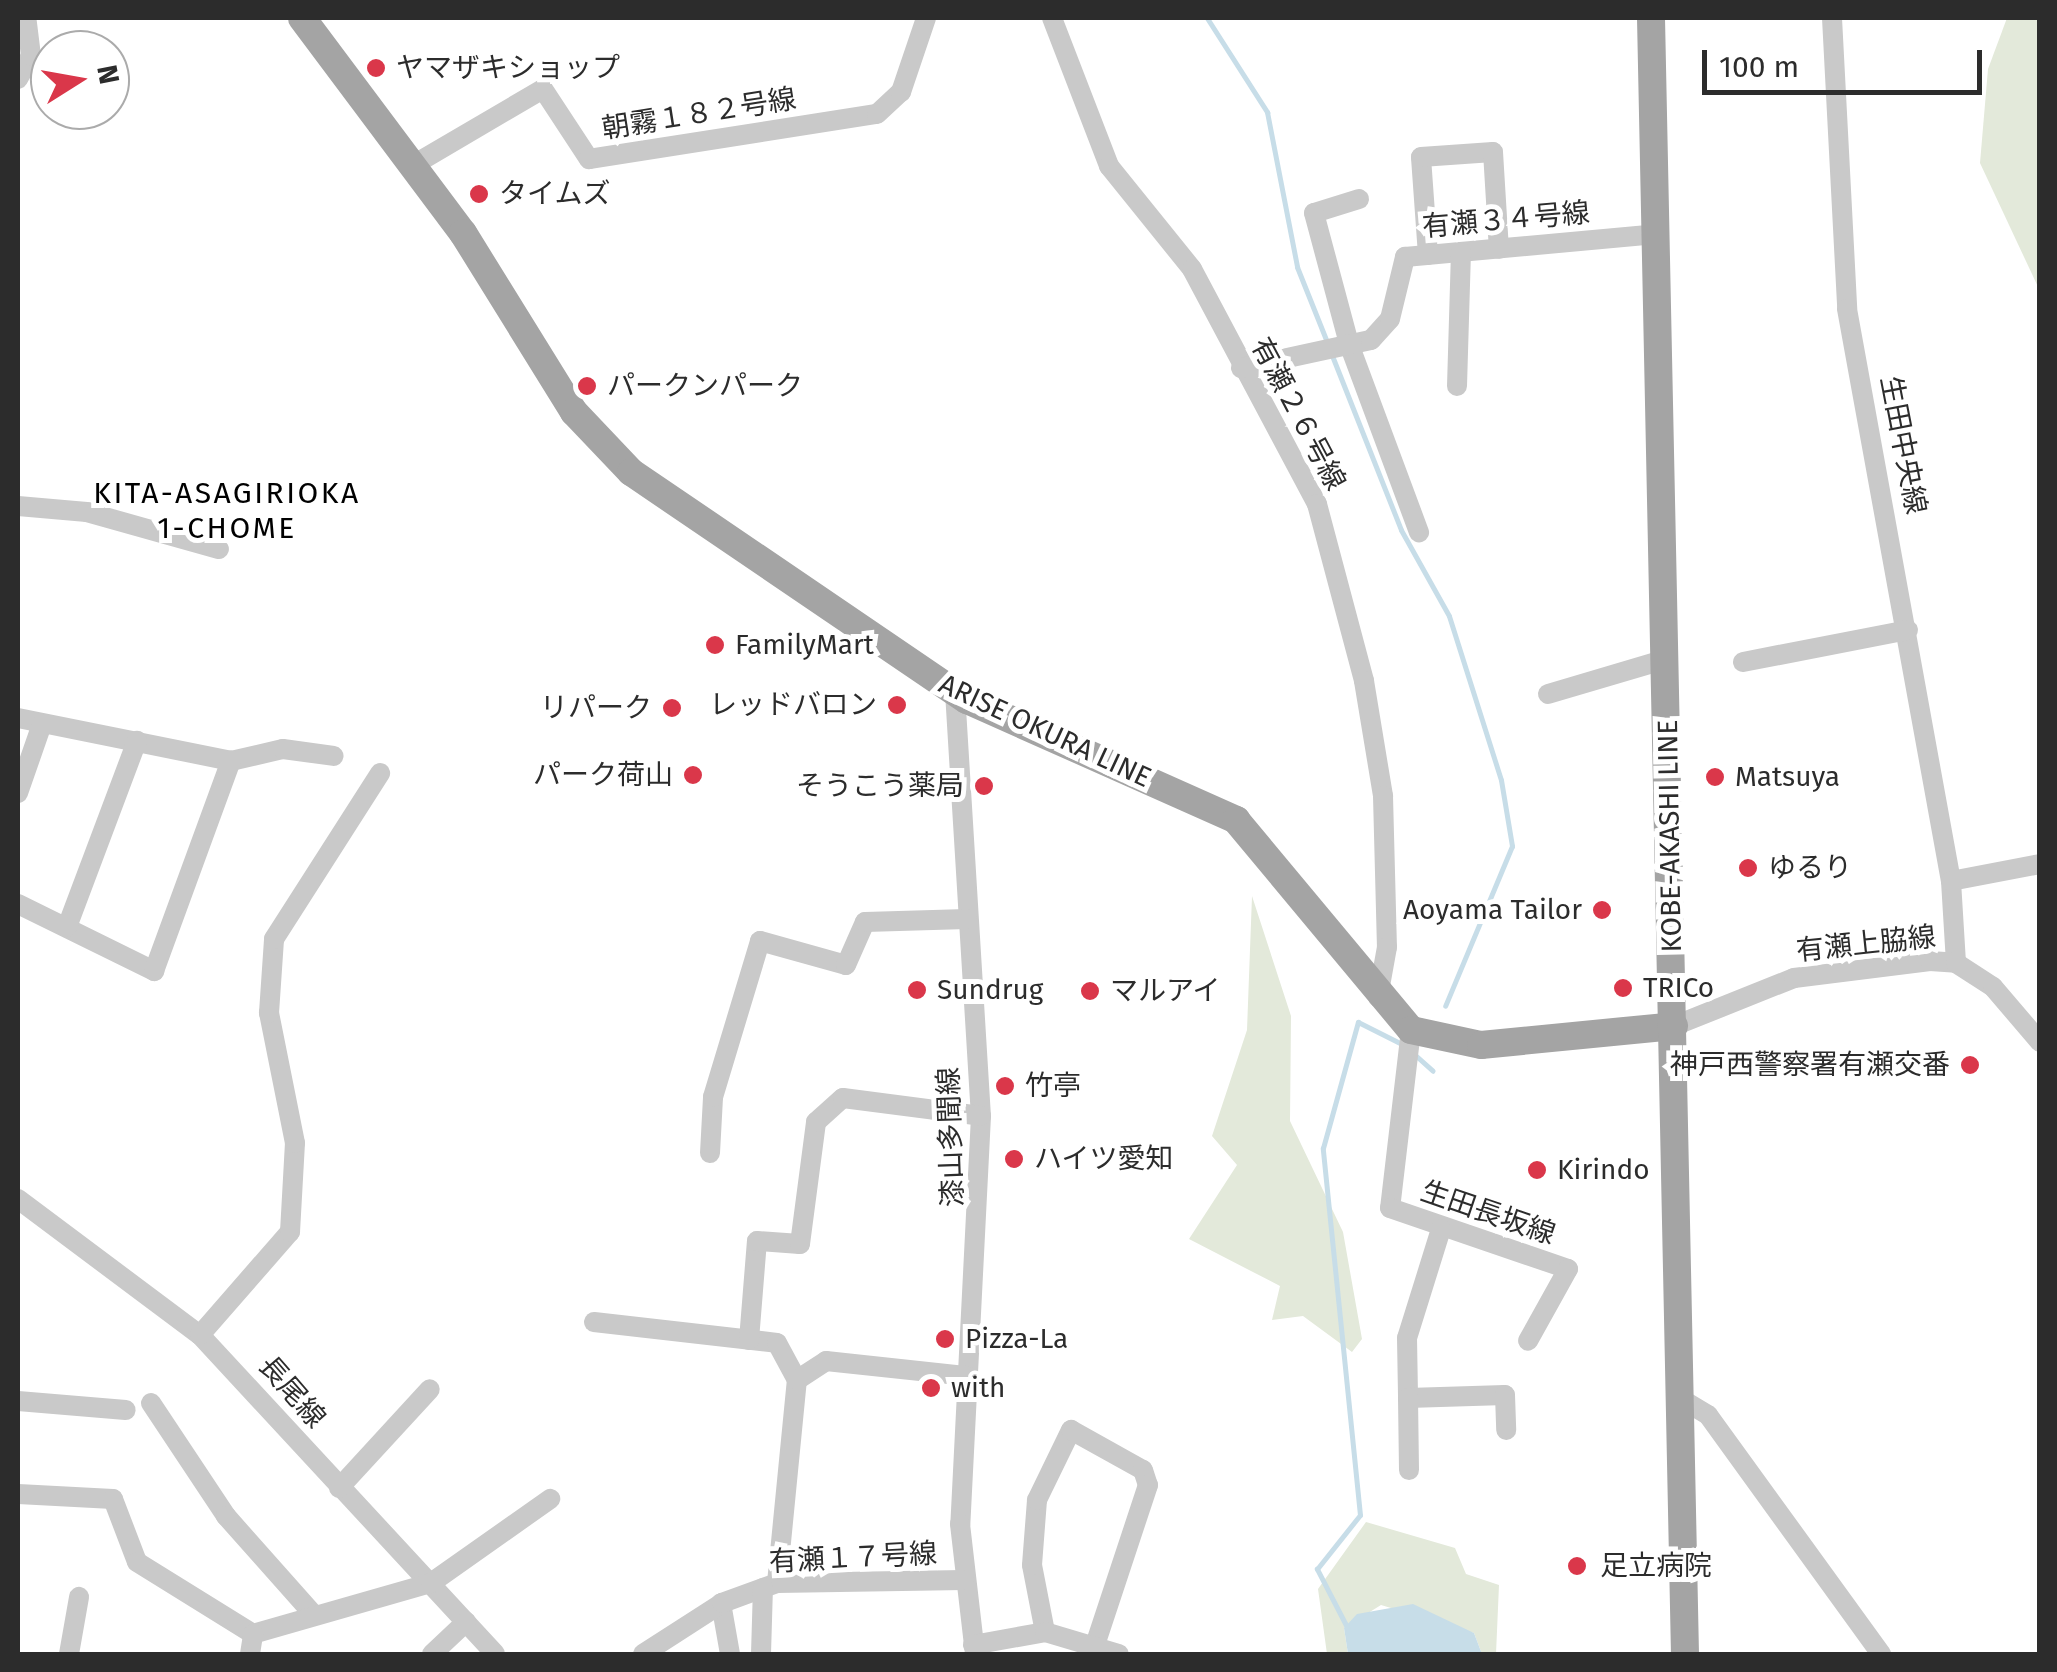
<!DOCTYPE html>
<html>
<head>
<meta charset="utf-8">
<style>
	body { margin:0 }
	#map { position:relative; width:2057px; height:1672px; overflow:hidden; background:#fff; font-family:"Fira Sans","Noto Sans JP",sans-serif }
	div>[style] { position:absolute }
	.green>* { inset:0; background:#e3e9da }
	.water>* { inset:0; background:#c7dde8 }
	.stream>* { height:5px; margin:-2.5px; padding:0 2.5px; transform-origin:2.5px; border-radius:2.5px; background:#c7dde8 }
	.minor>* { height:20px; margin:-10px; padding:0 10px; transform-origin:10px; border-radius:10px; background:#c9c9c9 }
	.major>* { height:28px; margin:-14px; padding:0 14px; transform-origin:14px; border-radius:14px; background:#a4a4a4 }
	.dots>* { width:28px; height:28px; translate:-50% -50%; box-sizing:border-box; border:5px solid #fff; border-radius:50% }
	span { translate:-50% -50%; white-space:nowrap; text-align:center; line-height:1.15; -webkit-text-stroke:10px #fff; paint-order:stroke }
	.poi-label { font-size:28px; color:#2c2c2c }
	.left { translate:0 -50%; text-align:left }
	.right { translate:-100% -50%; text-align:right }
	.street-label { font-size:28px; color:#2c2c2c }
	.neighbourhood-label { font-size:30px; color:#000; letter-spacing:2.5px }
	.frame { position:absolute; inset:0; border:20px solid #2c2c2c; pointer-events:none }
	.north { position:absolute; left:30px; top:30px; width:100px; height:100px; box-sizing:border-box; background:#fff; border:2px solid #ababab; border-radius:50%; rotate:79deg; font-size:28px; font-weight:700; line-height:40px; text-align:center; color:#2c2c2c }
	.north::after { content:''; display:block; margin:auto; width:35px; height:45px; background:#da374a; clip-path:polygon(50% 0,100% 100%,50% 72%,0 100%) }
	.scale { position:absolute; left:1702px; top:50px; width:280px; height:45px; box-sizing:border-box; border:5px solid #2c2c2c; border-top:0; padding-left:12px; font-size:30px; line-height:35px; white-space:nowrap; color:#2c2c2c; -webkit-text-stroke:8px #fff; paint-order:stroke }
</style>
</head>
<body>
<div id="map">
	<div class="green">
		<div style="clip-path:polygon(2007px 18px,2039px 18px,2039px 289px,1980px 163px,1988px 69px)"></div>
		<div style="clip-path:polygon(1252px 896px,1291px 1016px,1290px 1121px,1343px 1232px,1362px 1339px,1352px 1352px,1303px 1316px,1272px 1320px,1280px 1286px,1189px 1239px,1237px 1165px,1212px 1136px,1247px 1030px)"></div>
		<div style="clip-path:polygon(1366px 1522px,1455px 1548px,1466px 1574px,1499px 1585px,1496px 1654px,1482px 1654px,1474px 1633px,1381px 1605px,1344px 1628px,1348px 1654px,1327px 1654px,1318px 1589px)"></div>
	</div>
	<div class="water">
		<div style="clip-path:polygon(1413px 1604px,1474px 1633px,1482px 1654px,1348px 1654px,1344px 1628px,1357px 1614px)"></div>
	</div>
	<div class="stream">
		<div style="left:1207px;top:18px;width:112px;rotate:57.4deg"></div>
		<div style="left:1267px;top:112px;width:158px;rotate:79deg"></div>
		<div style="left:1297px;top:267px;width:81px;rotate:68.2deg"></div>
		<div style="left:1331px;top:353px;width:190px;rotate:68.4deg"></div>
		<div style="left:1401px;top:530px;width:98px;rotate:60.8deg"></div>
		<div style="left:1449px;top:616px;width:172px;rotate:72.4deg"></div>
		<div style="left:1501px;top:780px;width:67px;rotate:80.5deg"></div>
		<div style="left:1512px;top:846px;width:173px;rotate:112.7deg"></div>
		<div style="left:1414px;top:1054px;width:25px;rotate:42deg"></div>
		<div style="left:1348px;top:1629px;width:68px;rotate:-117.3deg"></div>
		<div style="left:1317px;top:1569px;width:69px;rotate:-51.5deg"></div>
		<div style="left:1360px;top:1515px;width:369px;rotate:-95.8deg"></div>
		<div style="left:1323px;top:1148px;width:131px;rotate:-74.5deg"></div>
		<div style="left:1358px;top:1022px;width:49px;rotate:26.6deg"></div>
	</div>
	<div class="minor">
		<div style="left:1052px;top:18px;width:159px;rotate:68.9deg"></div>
		<div style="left:1109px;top:166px;width:132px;rotate:51.1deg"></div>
		<div style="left:1192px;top:269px;width:266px;rotate:62deg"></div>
		<div style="left:1317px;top:504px;width:183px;rotate:75.1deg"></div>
		<div style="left:1364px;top:681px;width:117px;rotate:80.6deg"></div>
		<div style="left:1383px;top:796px;width:151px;rotate:88.5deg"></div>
		<div style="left:1387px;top:947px;width:51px;rotate:100.2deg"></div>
		<div style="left:1832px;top:18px;width:291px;rotate:87deg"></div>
		<div style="left:1847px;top:309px;width:581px;rotate:79.7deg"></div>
		<div style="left:1951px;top:881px;width:82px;rotate:86.5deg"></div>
		<div style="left:18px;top:79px;width:26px;rotate:-61deg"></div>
		<div style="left:31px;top:56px;width:38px;rotate:-97deg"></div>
		<div style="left:415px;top:164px;width:148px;rotate:-30.4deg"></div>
		<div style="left:543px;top:89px;width:84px;rotate:56.7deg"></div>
		<div style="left:589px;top:159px;width:291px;rotate:-8.9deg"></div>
		<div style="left:877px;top:114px;width:33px;rotate:-43deg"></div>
		<div style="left:901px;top:92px;width:78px;rotate:-71.3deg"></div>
		<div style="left:1359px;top:199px;width:47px;rotate:162.7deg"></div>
		<div style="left:1314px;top:213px;width:136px;rotate:75deg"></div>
		<div style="left:1349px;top:344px;width:201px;rotate:69.6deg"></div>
		<div style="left:1428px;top:255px;width:98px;rotate:-94.1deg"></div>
		<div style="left:1421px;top:157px;width:72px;rotate:-4deg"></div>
		<div style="left:1493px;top:152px;width:97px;rotate:86.5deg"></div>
		<div style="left:1241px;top:368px;width:133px;rotate:-12.2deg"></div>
		<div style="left:1371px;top:340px;width:28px;rotate:-48deg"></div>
		<div style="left:1390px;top:319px;width:64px;rotate:-76.4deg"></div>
		<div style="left:1405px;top:257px;width:252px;rotate:-5.2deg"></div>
		<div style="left:1457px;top:386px;width:134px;rotate:-88.3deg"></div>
		<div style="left:18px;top:506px;width:69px;rotate:5deg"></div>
		<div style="left:87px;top:512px;width:137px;rotate:15.7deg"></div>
		<div style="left:1743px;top:662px;width:168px;rotate:-11deg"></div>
		<div style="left:955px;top:692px;width:425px;rotate:86.5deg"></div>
		<div style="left:981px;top:1116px;width:409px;rotate:92.9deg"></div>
		<div style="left:960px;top:1524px;width:131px;rotate:83.4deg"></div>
		<div style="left:1548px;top:694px;width:123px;rotate:-16.5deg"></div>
		<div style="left:18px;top:718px;width:217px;rotate:11.4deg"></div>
		<div style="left:231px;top:761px;width:53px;rotate:-13deg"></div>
		<div style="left:283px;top:749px;width:51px;rotate:7.8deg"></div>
		<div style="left:18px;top:793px;width:73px;rotate:-70.8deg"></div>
		<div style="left:1951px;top:881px;width:91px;rotate:-10.8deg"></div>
		<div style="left:18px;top:904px;width:152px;rotate:26.2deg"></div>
		<div style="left:154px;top:971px;width:224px;rotate:-69.9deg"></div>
		<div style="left:67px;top:927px;width:199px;rotate:-69.4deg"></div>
		<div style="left:1674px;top:1026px;width:129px;rotate:-21.8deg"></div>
		<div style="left:1794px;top:978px;width:137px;rotate:-7.1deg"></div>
		<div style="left:1930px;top:961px;width:26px;rotate:4deg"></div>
		<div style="left:1956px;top:963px;width:44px;rotate:33deg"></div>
		<div style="left:1993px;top:987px;width:72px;rotate:49.5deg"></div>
		<div style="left:1411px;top:1030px;width:179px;rotate:96.7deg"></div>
		<div style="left:1390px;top:1208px;width:188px;rotate:18.9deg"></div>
		<div style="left:1568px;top:1269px;width:82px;rotate:119.1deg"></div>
		<div style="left:710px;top:1153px;width:56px;rotate:-86.9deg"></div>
		<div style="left:713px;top:1097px;width:163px;rotate:-73.2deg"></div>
		<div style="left:760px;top:941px;width:89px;rotate:15.6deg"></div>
		<div style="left:846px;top:965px;width:47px;rotate:-66.2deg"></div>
		<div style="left:865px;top:922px;width:102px;rotate:-1.7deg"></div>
		<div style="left:18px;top:1199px;width:227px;rotate:36.8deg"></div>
		<div style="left:200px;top:1335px;width:434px;rotate:47.2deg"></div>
		<div style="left:1441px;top:1229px;width:114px;rotate:107.3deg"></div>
		<div style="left:1407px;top:1338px;width:60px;rotate:89deg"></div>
		<div style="left:1408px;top:1398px;width:97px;rotate:-1.8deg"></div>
		<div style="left:1505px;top:1395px;width:35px;rotate:88deg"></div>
		<div style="left:594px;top:1322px;width:184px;rotate:6.5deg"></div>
		<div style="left:777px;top:1343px;width:42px;rotate:61.6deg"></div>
		<div style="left:200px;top:1335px;width:137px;rotate:-48.9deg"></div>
		<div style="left:290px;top:1232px;width:89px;rotate:-86.8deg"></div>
		<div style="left:295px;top:1143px;width:133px;rotate:-101.3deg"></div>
		<div style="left:269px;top:1013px;width:74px;rotate:-86.1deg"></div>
		<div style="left:274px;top:939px;width:197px;rotate:-57.4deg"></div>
		<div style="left:749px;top:1340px;width:99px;rotate:-85.4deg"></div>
		<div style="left:757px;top:1241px;width:43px;rotate:4deg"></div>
		<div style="left:800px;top:1244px;width:123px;rotate:-82.5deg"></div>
		<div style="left:816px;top:1122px;width:36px;rotate:-42deg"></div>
		<div style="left:843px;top:1098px;width:139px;rotate:7.4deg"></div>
		<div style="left:1678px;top:1397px;width:35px;rotate:31deg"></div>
		<div style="left:1708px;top:1415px;width:295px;rotate:54.1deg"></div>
		<div style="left:1408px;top:1398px;width:72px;rotate:89.2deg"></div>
		<div style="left:18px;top:1401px;width:108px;rotate:4.8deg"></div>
		<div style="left:151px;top:1403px;width:136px;rotate:56.4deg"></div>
		<div style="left:226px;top:1516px;width:132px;rotate:48.4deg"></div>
		<div style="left:339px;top:1488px;width:134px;rotate:-47.4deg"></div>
		<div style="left:18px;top:1494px;width:95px;rotate:3deg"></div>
		<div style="left:113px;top:1499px;width:67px;rotate:69.1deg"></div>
		<div style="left:137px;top:1562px;width:137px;rotate:31.8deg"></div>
		<div style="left:253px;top:1634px;width:185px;rotate:-16deg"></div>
		<div style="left:431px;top:1583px;width:146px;rotate:-35.2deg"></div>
		<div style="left:777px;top:1583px;width:204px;rotate:-84.4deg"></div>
		<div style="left:797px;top:1380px;width:35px;rotate:-33deg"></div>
		<div style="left:826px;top:1361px;width:142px;rotate:6.1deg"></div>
		<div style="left:721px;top:1603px;width:52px;rotate:80deg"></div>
		<div style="left:1045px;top:1632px;width:68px;rotate:-101deg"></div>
		<div style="left:1032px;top:1565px;width:65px;rotate:-85.6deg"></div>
		<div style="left:1037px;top:1500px;width:78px;rotate:-64.1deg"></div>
		<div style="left:1071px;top:1430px;width:82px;rotate:29.1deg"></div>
		<div style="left:1143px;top:1470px;width:16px;rotate:72deg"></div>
		<div style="left:1148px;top:1485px;width:169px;rotate:108.3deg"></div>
		<div style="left:973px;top:1645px;width:73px;rotate:-10.2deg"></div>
		<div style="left:1045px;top:1632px;width:77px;rotate:16.6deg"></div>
		<div style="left:69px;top:1654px;width:58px;rotate:-80deg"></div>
		<div style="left:250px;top:1654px;width:20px;rotate:-81deg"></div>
		<div style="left:432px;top:1654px;width:47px;rotate:-43.3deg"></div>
		<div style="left:643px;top:1654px;width:94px;rotate:-32.8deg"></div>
		<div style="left:722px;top:1603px;width:59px;rotate:-20deg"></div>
		<div style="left:777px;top:1583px;width:187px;rotate:-0.9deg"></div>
		<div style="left:761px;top:1654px;width:66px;rotate:-88.3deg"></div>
	</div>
	<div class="major">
		<div style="left:302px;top:18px;width:269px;rotate:53.2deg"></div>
		<div style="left:463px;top:233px;width:211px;rotate:58.2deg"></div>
		<div style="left:574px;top:412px;width:83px;rotate:46.5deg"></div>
		<div style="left:631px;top:472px;width:406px;rotate:34.2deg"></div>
		<div style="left:967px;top:700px;width:295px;rotate:24deg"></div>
		<div style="left:1236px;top:820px;width:273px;rotate:50.2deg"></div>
		<div style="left:1411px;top:1030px;width:72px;rotate:12.1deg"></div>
		<div style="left:1481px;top:1045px;width:194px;rotate:-5.6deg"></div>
		<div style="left:1651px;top:18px;width:1636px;rotate:88.81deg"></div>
	</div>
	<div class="dots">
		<div style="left:376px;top:68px;background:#da374a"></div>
		<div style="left:479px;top:194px;background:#da374a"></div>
		<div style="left:587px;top:386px;background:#da374a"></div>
		<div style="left:715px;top:645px;background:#da374a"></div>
		<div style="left:897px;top:705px;background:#da374a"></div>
		<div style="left:672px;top:708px;background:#da374a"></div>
		<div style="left:693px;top:775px;background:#da374a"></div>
		<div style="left:1715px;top:777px;background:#da374a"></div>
		<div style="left:984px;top:786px;background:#da374a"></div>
		<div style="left:1748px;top:868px;background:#da374a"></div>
		<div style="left:1602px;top:910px;background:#da374a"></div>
		<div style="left:1623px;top:988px;background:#da374a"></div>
		<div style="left:917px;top:990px;background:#da374a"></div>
		<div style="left:1090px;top:991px;background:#da374a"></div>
		<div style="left:1970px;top:1065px;background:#da374a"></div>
		<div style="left:1005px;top:1086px;background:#da374a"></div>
		<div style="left:1014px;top:1159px;background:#da374a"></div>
		<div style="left:1537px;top:1170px;background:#da374a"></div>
		<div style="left:945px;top:1339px;background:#da374a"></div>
		<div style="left:931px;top:1388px;background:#da374a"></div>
		<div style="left:1577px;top:1566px;background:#da374a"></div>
	</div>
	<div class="poi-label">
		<span class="left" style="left:396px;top:68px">ヤマザキショップ</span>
		<span class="left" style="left:499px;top:194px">タイムズ</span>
		<span class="left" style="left:607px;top:386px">パークンパーク</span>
		<span class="left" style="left:735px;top:645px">FamilyMart</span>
		<span class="right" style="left:877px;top:705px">レッドバロン</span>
		<span class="right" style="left:652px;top:708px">リパーク</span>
		<span class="right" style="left:673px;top:775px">パーク荷山</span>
		<span class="left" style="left:1735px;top:777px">Matsuya</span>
		<span class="right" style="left:964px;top:786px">そうこう薬局</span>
		<span class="left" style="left:1768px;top:868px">ゆるり</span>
		<span class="right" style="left:1582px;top:910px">Aoyama Tailor</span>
		<span class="left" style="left:1643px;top:988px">TRICo</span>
		<span class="left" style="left:937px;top:990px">Sundrug</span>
		<span class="left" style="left:1110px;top:991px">マルアイ</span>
		<span class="right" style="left:1950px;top:1065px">神戸西警察署有瀬交番</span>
		<span class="left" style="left:1025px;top:1086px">竹亭</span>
		<span class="left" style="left:1034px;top:1159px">ハイツ愛知</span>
		<span class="left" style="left:1557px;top:1170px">Kirindo</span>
		<span class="left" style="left:965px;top:1339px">Pizza-La</span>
		<span class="left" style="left:951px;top:1388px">with</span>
		<span class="left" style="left:1600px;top:1566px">足立病院</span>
	</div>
	<div class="street-label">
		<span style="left:699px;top:114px;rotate:-9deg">朝霧１８２号線</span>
		<span style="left:1506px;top:220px;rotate:-5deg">有瀬３４号線</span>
		<span style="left:1298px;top:414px;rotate:62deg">有瀬２６号線</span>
		<span style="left:1903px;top:445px;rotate:79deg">生田中央線</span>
		<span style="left:1045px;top:731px;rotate:25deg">ARISE OKURA LINE</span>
		<span style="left:1670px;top:836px;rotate:-91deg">KOBE-AKASHI LINE</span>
		<span style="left:1866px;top:944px;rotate:-6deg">有瀬上脇線</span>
		<span style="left:951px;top:1137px;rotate:-92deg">漆山多聞線</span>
		<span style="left:1488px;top:1213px;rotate:19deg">生田長坂線</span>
		<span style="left:292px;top:1392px;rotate:49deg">長尾線</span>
		<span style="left:853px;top:1558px;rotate:-3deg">有瀬１７号線</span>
	</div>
	<div class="neighbourhood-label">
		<span style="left:227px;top:510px">KITA-ASAGIRIOKA<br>1-CHOME</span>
	</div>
	<div class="frame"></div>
	<div class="north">N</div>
	<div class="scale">100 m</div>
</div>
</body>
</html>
